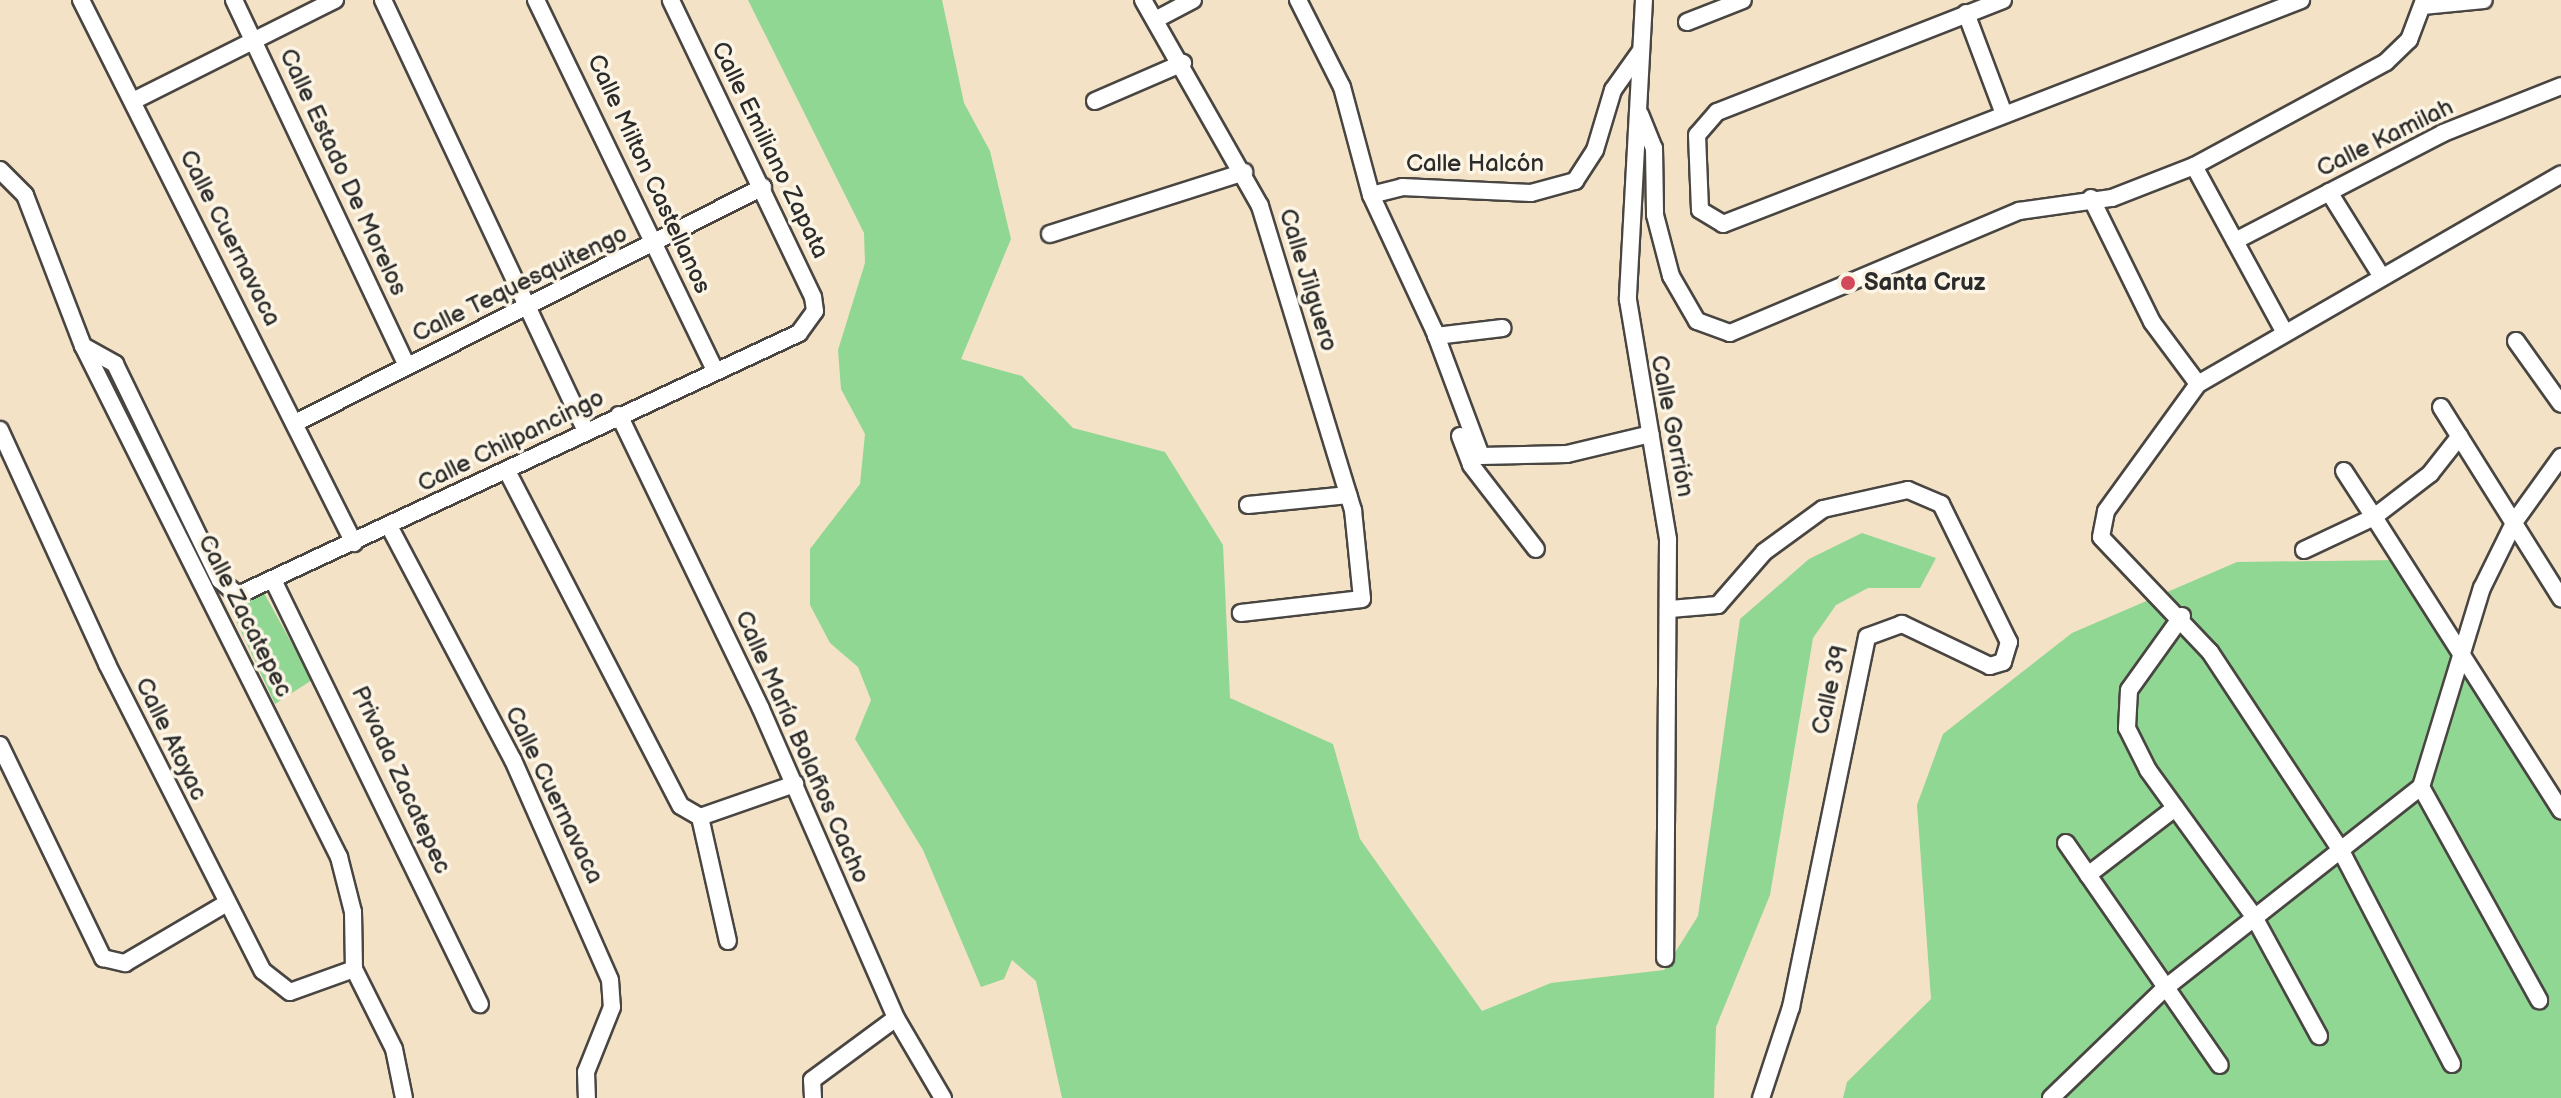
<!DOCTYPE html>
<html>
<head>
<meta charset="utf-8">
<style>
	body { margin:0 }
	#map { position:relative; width:2561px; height:1098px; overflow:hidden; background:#f4e2c7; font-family:"Balsamiq Sans",sans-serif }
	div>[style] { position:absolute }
	.green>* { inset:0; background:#8fd792 }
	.roads { filter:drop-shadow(2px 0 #494642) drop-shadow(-2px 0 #494642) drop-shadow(0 2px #494642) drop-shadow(0 -2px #494642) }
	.minor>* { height:16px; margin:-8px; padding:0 8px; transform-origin:8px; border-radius:8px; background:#fff }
	.dots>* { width:22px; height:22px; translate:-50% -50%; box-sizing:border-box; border:4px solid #fcf5e5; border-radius:50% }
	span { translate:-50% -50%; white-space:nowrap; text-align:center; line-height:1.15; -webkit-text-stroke:7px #fcf5e5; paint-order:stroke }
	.street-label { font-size:24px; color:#2b2b2b }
	.poi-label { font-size:24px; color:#2b2b2b; font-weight:700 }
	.left { translate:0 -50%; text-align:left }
</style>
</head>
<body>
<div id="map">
	<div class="green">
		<div style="clip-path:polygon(748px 0,942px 0,964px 103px,990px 151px,1011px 239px,961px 359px,1022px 376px,1073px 428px,1165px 452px,1223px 545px,1230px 698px,1333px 744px,1360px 839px,1482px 1011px,1551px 983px,1664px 970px,1698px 916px,1740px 619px,1809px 559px,1862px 533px,1936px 558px,1920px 588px,1868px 588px,1836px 605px,1813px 638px,1770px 895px,1716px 1027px,1714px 1098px,1062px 1098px,1036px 981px,1012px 960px,1004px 979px,981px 987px,923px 850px,855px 739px,871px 700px,858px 667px,830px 643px,810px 605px,810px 549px,860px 484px,865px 434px,841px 389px,838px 350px,865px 263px,864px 233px)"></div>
		<div style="clip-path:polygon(2399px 560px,2561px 802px,2561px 1098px,1843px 1098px,1847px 1082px,1931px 999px,1917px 805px,1943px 734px,2072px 633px,2237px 562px)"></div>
		<div style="clip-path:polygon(264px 593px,312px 680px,275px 704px,232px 612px)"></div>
	</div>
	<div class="roads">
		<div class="minor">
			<div style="left:81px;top:0;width:608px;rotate:63.31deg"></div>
			<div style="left:234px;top:0;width:405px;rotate:64.7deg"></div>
			<div style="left:383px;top:0;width:476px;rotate:64.8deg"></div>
			<div style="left:536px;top:0;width:411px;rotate:64.2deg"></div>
			<div style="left:1143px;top:0;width:237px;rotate:60.4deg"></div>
			<div style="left:1260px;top:206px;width:318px;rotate:73deg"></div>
			<div style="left:1353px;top:510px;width:89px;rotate:84.2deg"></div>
			<div style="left:1362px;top:599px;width:122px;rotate:173.4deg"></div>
			<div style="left:1298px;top:0;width:97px;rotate:63.2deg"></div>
			<div style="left:1342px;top:87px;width:112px;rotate:75deg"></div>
			<div style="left:1371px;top:195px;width:149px;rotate:65deg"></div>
			<div style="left:1434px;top:330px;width:134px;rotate:69.5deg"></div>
			<div style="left:1481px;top:456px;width:86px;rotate:-1.3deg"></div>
			<div style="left:1567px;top:454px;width:86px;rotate:-13.4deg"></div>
			<div style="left:1644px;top:0;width:300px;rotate:93.1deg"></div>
			<div style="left:1628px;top:300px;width:243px;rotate:80.5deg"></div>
			<div style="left:1668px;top:540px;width:418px;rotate:90.4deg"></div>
			<div style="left:2003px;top:0;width:307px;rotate:158.6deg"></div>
			<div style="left:1717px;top:112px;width:30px;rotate:131deg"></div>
			<div style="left:1697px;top:135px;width:75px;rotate:87.7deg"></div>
			<div style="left:1700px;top:210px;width:27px;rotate:31deg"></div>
			<div style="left:1723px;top:224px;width:620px;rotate:-21.18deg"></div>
			<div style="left:2423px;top:6px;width:61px;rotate:-5.6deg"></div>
			<div style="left:1966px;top:13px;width:108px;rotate:69.4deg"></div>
			<div style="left:1155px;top:20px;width:43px;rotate:-27.8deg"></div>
			<div style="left:1687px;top:22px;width:60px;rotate:-21.4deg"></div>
			<div style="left:133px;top:101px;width:226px;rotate:-26.6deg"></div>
			<div style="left:1095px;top:101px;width:96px;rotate:-23.4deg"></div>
			<div style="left:1640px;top:114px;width:37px;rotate:68deg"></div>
			<div style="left:1654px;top:148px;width:67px;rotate:89.1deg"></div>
			<div style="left:1655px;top:215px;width:63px;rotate:75.3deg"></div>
			<div style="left:1671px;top:276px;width:52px;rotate:60deg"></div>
			<div style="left:1697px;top:321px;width:35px;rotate:20deg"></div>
			<div style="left:1730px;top:333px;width:314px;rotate:-22.9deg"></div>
			<div style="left:2019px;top:211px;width:94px;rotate:-8deg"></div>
			<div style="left:2112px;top:198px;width:88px;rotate:-21.3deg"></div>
			<div style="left:2194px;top:166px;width:218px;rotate:-28.4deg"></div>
			<div style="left:2386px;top:62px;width:32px;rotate:-44deg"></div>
			<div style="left:2409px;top:40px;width:43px;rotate:-69.4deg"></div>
			<div style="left:2194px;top:166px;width:188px;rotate:61.4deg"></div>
			<div style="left:0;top:170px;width:35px;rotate:45deg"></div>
			<div style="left:25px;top:195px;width:162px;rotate:69deg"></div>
			<div style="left:83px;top:346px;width:572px;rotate:63.39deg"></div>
			<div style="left:339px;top:857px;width:57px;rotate:75.7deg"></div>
			<div style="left:353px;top:912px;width:57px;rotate:89deg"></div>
			<div style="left:354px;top:969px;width:89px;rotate:63.4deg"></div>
			<div style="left:394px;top:1049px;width:50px;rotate:78.5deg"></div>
			<div style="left:2329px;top:192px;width:100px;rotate:58.1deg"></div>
			<div style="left:1371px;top:195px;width:32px;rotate:-14deg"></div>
			<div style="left:1402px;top:187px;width:129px;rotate:2.7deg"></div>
			<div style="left:1531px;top:193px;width:46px;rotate:-15.3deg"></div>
			<div style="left:1575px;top:181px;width:37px;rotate:-57deg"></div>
			<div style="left:1595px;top:150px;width:63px;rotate:-73.3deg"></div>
			<div style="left:1613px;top:90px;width:47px;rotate:-54.6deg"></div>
			<div style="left:2091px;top:198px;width:138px;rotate:63.8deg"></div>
			<div style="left:2152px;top:322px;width:77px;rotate:53.4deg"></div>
			<div style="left:1050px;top:234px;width:204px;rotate:-17.7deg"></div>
			<div style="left:2235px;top:241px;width:234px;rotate:-27.4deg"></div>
			<div style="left:2443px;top:133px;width:127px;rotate:-21.7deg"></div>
			<div style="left:1436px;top:336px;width:67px;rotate:-6.8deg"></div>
			<div style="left:2516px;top:341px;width:77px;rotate:54.5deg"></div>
			<div style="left:83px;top:346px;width:37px;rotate:29deg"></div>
			<div style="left:115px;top:364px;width:240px;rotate:64.1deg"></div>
			<div style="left:220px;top:580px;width:23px;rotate:40deg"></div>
			<div style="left:238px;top:595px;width:619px;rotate:-25.03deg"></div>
			<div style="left:799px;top:333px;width:27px;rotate:-54deg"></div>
			<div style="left:815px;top:311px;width:14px;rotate:-98deg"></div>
			<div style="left:813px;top:297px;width:329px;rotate:-115.6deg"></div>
			<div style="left:2441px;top:407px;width:226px;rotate:57.9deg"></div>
			<div style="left:619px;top:415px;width:326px;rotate:64.2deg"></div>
			<div style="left:761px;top:709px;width:337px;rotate:66.4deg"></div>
			<div style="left:896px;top:1018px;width:93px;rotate:59.6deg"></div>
			<div style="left:297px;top:422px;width:522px;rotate:-26.76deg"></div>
			<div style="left:0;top:430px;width:257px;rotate:65.4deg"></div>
			<div style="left:107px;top:664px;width:344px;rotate:63.1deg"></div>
			<div style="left:263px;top:971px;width:34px;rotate:38deg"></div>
			<div style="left:290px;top:992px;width:68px;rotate:-19.8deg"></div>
			<div style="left:1460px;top:436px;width:31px;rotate:69deg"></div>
			<div style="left:1471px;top:465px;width:106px;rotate:52.3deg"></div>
			<div style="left:507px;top:471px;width:377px;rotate:62.6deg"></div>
			<div style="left:681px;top:806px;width:22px;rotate:30deg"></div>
			<div style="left:2344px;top:471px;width:55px;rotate:56.9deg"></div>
			<div style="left:2374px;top:517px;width:71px;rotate:-37.5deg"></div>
			<div style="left:2430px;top:474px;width:48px;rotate:-51.7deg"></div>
			<div style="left:1248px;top:505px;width:101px;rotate:-5.7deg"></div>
			<div style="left:389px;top:526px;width:265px;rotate:62.1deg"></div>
			<div style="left:513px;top:760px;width:240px;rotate:66.2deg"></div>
			<div style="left:610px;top:980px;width:27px;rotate:86deg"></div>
			<div style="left:612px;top:1007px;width:70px;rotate:111.8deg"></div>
			<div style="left:586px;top:1072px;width:26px;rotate:88deg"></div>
			<div style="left:2304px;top:550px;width:77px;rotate:-25.2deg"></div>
			<div style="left:2374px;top:517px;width:348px;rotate:57.5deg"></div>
			<div style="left:273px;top:580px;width:472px;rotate:64deg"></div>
			<div style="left:1670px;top:609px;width:48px;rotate:-4.8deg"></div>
			<div style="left:1718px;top:605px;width:70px;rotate:-49deg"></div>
			<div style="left:1764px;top:552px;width:73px;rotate:-36.1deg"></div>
			<div style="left:1823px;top:509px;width:87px;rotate:-12.6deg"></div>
			<div style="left:1908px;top:490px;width:36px;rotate:23deg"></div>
			<div style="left:1941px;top:504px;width:154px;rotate:63.8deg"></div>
			<div style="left:2009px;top:642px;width:21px;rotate:107deg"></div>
			<div style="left:2003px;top:662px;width:14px;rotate:163deg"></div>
			<div style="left:1990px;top:666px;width:98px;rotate:-154.5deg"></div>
			<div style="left:1902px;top:624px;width:37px;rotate:160deg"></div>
			<div style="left:1867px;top:637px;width:378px;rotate:101.6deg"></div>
			<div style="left:1791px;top:1007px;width:96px;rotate:108.2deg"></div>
			<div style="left:2182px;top:616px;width:91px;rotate:125.6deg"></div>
			<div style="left:2129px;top:690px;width:38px;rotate:93deg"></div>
			<div style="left:2127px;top:728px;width:47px;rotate:63.4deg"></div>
			<div style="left:2148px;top:770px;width:179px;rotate:54.1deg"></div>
			<div style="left:2253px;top:915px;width:138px;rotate:61.4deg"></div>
			<div style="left:0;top:745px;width:237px;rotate:64.2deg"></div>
			<div style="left:103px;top:958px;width:23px;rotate:13deg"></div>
			<div style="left:125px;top:963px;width:116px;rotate:-30.5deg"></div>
			<div style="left:2421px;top:787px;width:244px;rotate:61deg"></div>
			<div style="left:700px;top:817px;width:127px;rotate:77.3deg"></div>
			<div style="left:700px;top:817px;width:101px;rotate:-19.2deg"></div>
			<div style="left:2066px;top:843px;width:270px;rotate:55.3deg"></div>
			<div style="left:2088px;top:875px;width:110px;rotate:-37.6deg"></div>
			<div style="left:2452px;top:1064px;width:242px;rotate:-117.5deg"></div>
			<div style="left:2340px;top:849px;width:236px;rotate:-123.4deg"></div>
			<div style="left:2210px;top:652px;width:158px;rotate:-133.5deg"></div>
			<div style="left:2101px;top:537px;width:26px;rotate:-79deg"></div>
			<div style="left:2106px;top:511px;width:157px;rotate:-54.1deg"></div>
			<div style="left:2198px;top:384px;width:419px;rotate:-30deg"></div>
			<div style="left:813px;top:1098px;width:18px;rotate:-93deg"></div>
			<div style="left:812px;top:1080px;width:104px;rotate:-36.4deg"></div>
			<div style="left:2051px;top:1098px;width:157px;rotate:-44deg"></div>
			<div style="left:2164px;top:989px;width:327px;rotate:-38.2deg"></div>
			<div style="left:2421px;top:787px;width:208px;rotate:-73deg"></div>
			<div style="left:2482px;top:588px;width:75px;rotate:-63.8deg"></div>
			<div style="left:2515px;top:521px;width:79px;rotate:-54.3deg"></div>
		</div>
	</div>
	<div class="dots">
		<div style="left:1848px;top:283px;background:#d1495b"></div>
	</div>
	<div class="street-label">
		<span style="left:2385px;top:138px;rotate:-26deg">Calle Kamilah</span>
		<span style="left:770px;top:150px;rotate:64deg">Calle Emiliano Zapata</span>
		<span style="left:1475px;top:164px">Calle Halcón</span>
		<span style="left:343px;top:172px;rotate:65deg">Calle Estado De Morelos</span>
		<span style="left:649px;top:174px;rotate:65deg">Calle Milton Castellanos</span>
		<span style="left:230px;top:238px;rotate:63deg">Calle Cuernavaca</span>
		<span style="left:1308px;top:280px;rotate:73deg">Calle Jilguero</span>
		<span style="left:520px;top:284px;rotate:-26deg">Calle Tequesquitengo</span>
		<span style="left:1672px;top:426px;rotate:79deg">Calle Gorrión</span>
		<span style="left:511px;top:441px;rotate:-26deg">Calle Chilpancingo</span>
		<span style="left:245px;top:616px;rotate:63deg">Calle Zacatepec</span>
		<span style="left:1830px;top:690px;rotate:-77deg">Calle 39</span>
		<span style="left:171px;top:739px;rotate:64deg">Calle Atoyac</span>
		<span style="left:802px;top:747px;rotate:66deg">Calle María Bolaños Cacho</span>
		<span style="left:401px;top:780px;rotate:65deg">Privada Zacatepec</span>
		<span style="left:554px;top:795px;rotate:64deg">Calle Cuernavaca</span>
	</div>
	<div class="poi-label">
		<span class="left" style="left:1864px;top:283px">Santa Cruz</span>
	</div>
</div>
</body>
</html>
